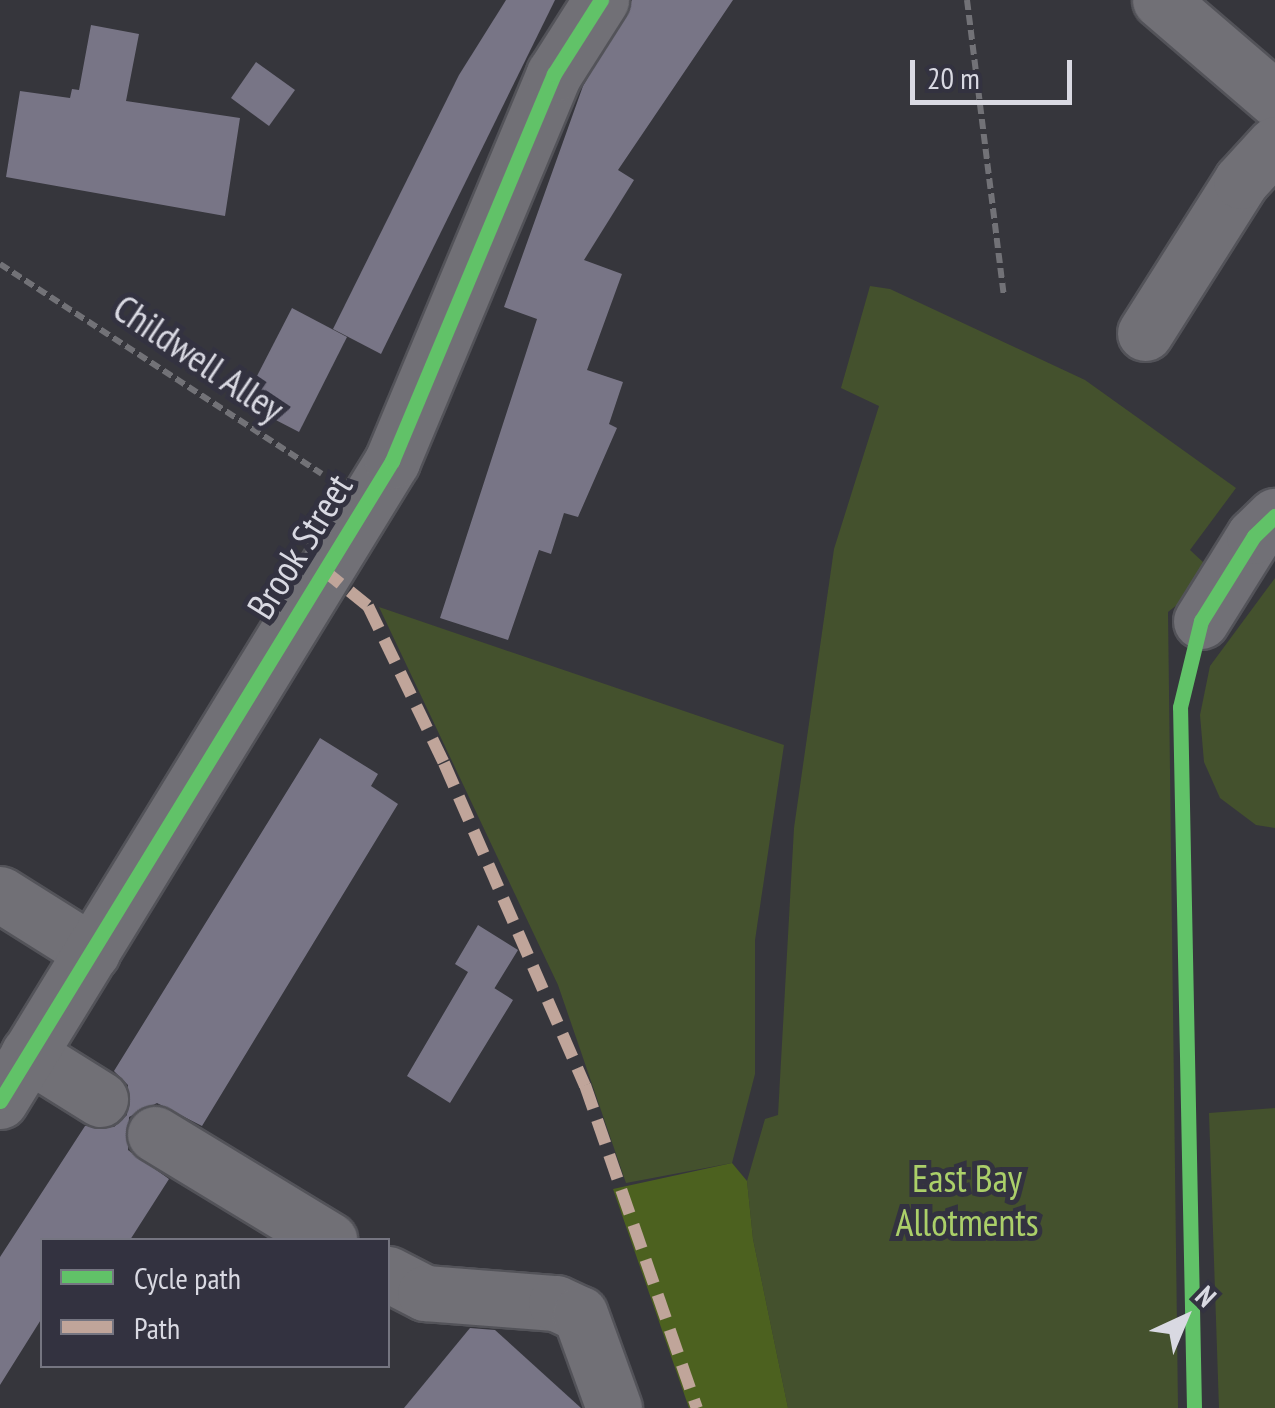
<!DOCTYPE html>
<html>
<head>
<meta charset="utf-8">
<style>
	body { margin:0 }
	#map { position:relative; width:1275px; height:1408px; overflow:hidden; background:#36363c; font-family:"PT Sans Narrow",sans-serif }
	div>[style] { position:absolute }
	.green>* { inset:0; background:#44512d }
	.forest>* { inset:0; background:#4c611f }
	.building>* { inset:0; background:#787586 }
	.path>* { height:6px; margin-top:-3px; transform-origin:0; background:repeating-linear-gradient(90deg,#727277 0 10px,transparent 0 15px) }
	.roads { filter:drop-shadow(2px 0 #535359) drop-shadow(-2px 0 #535359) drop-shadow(0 2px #535359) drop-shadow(0 -2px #535359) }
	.minor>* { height:55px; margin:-27.5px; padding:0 27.5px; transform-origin:27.5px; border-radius:27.5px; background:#717076 }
	.quiet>* { height:12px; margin-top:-6px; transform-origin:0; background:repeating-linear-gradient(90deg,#c0a59a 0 25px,transparent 0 37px) }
	.cycleway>* { height:15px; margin:-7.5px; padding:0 7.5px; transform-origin:7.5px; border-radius:7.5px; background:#61c268 }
	span { translate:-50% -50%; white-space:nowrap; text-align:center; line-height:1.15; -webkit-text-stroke:10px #333240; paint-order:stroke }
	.street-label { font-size:38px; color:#d9d9e2 }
	.park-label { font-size:38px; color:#abcf69 }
	.legend { position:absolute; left:40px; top:1238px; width:350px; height:130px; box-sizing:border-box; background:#333240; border:2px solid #757581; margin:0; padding:12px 18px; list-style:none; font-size:30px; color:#d9d9e2 }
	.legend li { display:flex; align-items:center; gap:20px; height:50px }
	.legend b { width:50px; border:2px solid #757581 }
	.north { position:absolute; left:1135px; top:1268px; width:100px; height:100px; -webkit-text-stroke:8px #333240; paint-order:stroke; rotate:44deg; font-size:28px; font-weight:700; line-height:40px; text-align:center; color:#d9d9e2 }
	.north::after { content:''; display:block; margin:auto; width:35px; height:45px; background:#d9d9e2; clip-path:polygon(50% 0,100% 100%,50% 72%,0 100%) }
	.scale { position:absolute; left:910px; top:60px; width:162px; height:45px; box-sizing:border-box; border:5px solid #d9d9e2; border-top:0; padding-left:12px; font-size:30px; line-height:35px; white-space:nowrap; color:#d9d9e2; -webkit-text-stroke:8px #333240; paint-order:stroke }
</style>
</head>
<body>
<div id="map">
	<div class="green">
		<div style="clip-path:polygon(870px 286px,890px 289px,1085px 380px,1236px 488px,1190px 550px,1216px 574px,1168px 612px,1178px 1408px,788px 1408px,753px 1239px,747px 1181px,765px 1119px,778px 1115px,794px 828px,834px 549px,879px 406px,841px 388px)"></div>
		<div style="clip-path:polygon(1275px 578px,1275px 828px,1256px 825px,1220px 798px,1204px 762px,1200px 715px,1210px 666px)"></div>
		<div style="clip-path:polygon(379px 607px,784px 745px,755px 940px,755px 1074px,732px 1163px,626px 1183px,558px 985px)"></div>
		<div style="clip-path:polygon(1275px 1108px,1275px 1408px,1219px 1408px,1209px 1113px)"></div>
	</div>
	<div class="forest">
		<div style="clip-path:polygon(732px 1163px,747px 1181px,753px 1239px,788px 1408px,689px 1408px,613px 1189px)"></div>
	</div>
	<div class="building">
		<div style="clip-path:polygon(506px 0,555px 0,381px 354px,333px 329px,459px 75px)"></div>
		<div style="clip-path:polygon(632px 0,733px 0,618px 170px,634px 180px,584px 260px,622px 274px,587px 370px,623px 382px,609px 424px,617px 428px,578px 517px,564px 513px,551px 554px,539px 550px,508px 640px,440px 618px,537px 319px,504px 307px,583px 86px)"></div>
		<div style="clip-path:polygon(91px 25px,139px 34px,126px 101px,240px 118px,225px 216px,6px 177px,20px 91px,70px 98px,72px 89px,79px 90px)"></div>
		<div style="clip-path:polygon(256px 62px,295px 90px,269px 126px,231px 98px)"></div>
		<div style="clip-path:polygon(292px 308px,347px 337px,299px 432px,243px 403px)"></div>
		<div style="clip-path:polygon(320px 738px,378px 774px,371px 786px,398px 804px,202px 1126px,157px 1103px,129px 1117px,128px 1150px,169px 1179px,130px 1240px,42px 1240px,42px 1318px,0 1385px,0 1257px,85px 1126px,114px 1127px,127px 1115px,128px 1085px,114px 1071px)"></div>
		<div style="clip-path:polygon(478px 925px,518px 950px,494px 989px,475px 976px,513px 1000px,450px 1103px,407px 1076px,468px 972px,455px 964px)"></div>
		<div style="clip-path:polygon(470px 1328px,495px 1330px,581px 1408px,404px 1408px)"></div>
	</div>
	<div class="path">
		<div style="left:967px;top:0;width:299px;rotate:82.9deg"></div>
		<div style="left:0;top:264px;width:384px;rotate:33.1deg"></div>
	</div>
	<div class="roads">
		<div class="minor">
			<div style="left:1160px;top:0;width:152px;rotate:40.7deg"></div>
			<div style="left:1145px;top:333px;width:180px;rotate:-57.7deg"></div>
			<div style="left:1241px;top:181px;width:50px;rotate:-47.4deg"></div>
			<div style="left:1201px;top:621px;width:100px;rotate:-58.1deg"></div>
			<div style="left:1254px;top:536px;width:29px;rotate:-44deg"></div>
			<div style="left:0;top:894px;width:109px;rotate:32.2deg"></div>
			<div style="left:28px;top:1054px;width:85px;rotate:32deg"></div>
			<div style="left:0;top:1101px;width:751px;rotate:-58.51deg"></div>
			<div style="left:392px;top:461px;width:420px;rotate:-67.3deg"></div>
			<div style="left:554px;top:74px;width:88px;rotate:-57.6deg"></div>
			<div style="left:155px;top:1134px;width:204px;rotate:31.3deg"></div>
			<div style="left:388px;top:1274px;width:42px;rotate:27.2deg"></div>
			<div style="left:425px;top:1293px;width:131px;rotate:4.4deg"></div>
			<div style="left:556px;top:1303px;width:26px;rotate:25deg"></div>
			<div style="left:580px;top:1314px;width:100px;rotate:70.1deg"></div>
		</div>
	</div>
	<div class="quiet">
		<div style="left:321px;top:568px;width:60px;rotate:39deg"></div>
		<div style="left:368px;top:606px;width:174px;rotate:64.2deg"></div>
		<div style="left:444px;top:763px;width:352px;rotate:66.4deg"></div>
		<div style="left:585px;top:1085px;width:342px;rotate:70.9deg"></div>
	</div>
	<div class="cycleway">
		<div style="left:0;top:1101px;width:751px;rotate:-58.51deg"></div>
		<div style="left:392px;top:461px;width:420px;rotate:-67.3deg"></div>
		<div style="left:554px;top:74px;width:88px;rotate:-57.6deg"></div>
		<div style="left:1194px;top:1408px;width:701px;rotate:-91.14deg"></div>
		<div style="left:1180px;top:707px;width:89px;rotate:-76.3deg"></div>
		<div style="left:1201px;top:621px;width:100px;rotate:-58.1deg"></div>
		<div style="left:1254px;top:536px;width:29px;rotate:-44deg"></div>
	</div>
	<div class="street-label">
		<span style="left:199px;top:358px;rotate:34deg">Childwell Alley</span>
		<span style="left:299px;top:546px;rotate:-58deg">Brook Street</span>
	</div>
	<div class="park-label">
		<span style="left:967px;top:1200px">East Bay<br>Allotments</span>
	</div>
	<ul class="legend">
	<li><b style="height:12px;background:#61c268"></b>Cycle path</li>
	<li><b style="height:12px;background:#c0a59a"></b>Path</li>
	</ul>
	<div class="north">N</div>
	<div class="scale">20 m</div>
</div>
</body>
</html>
